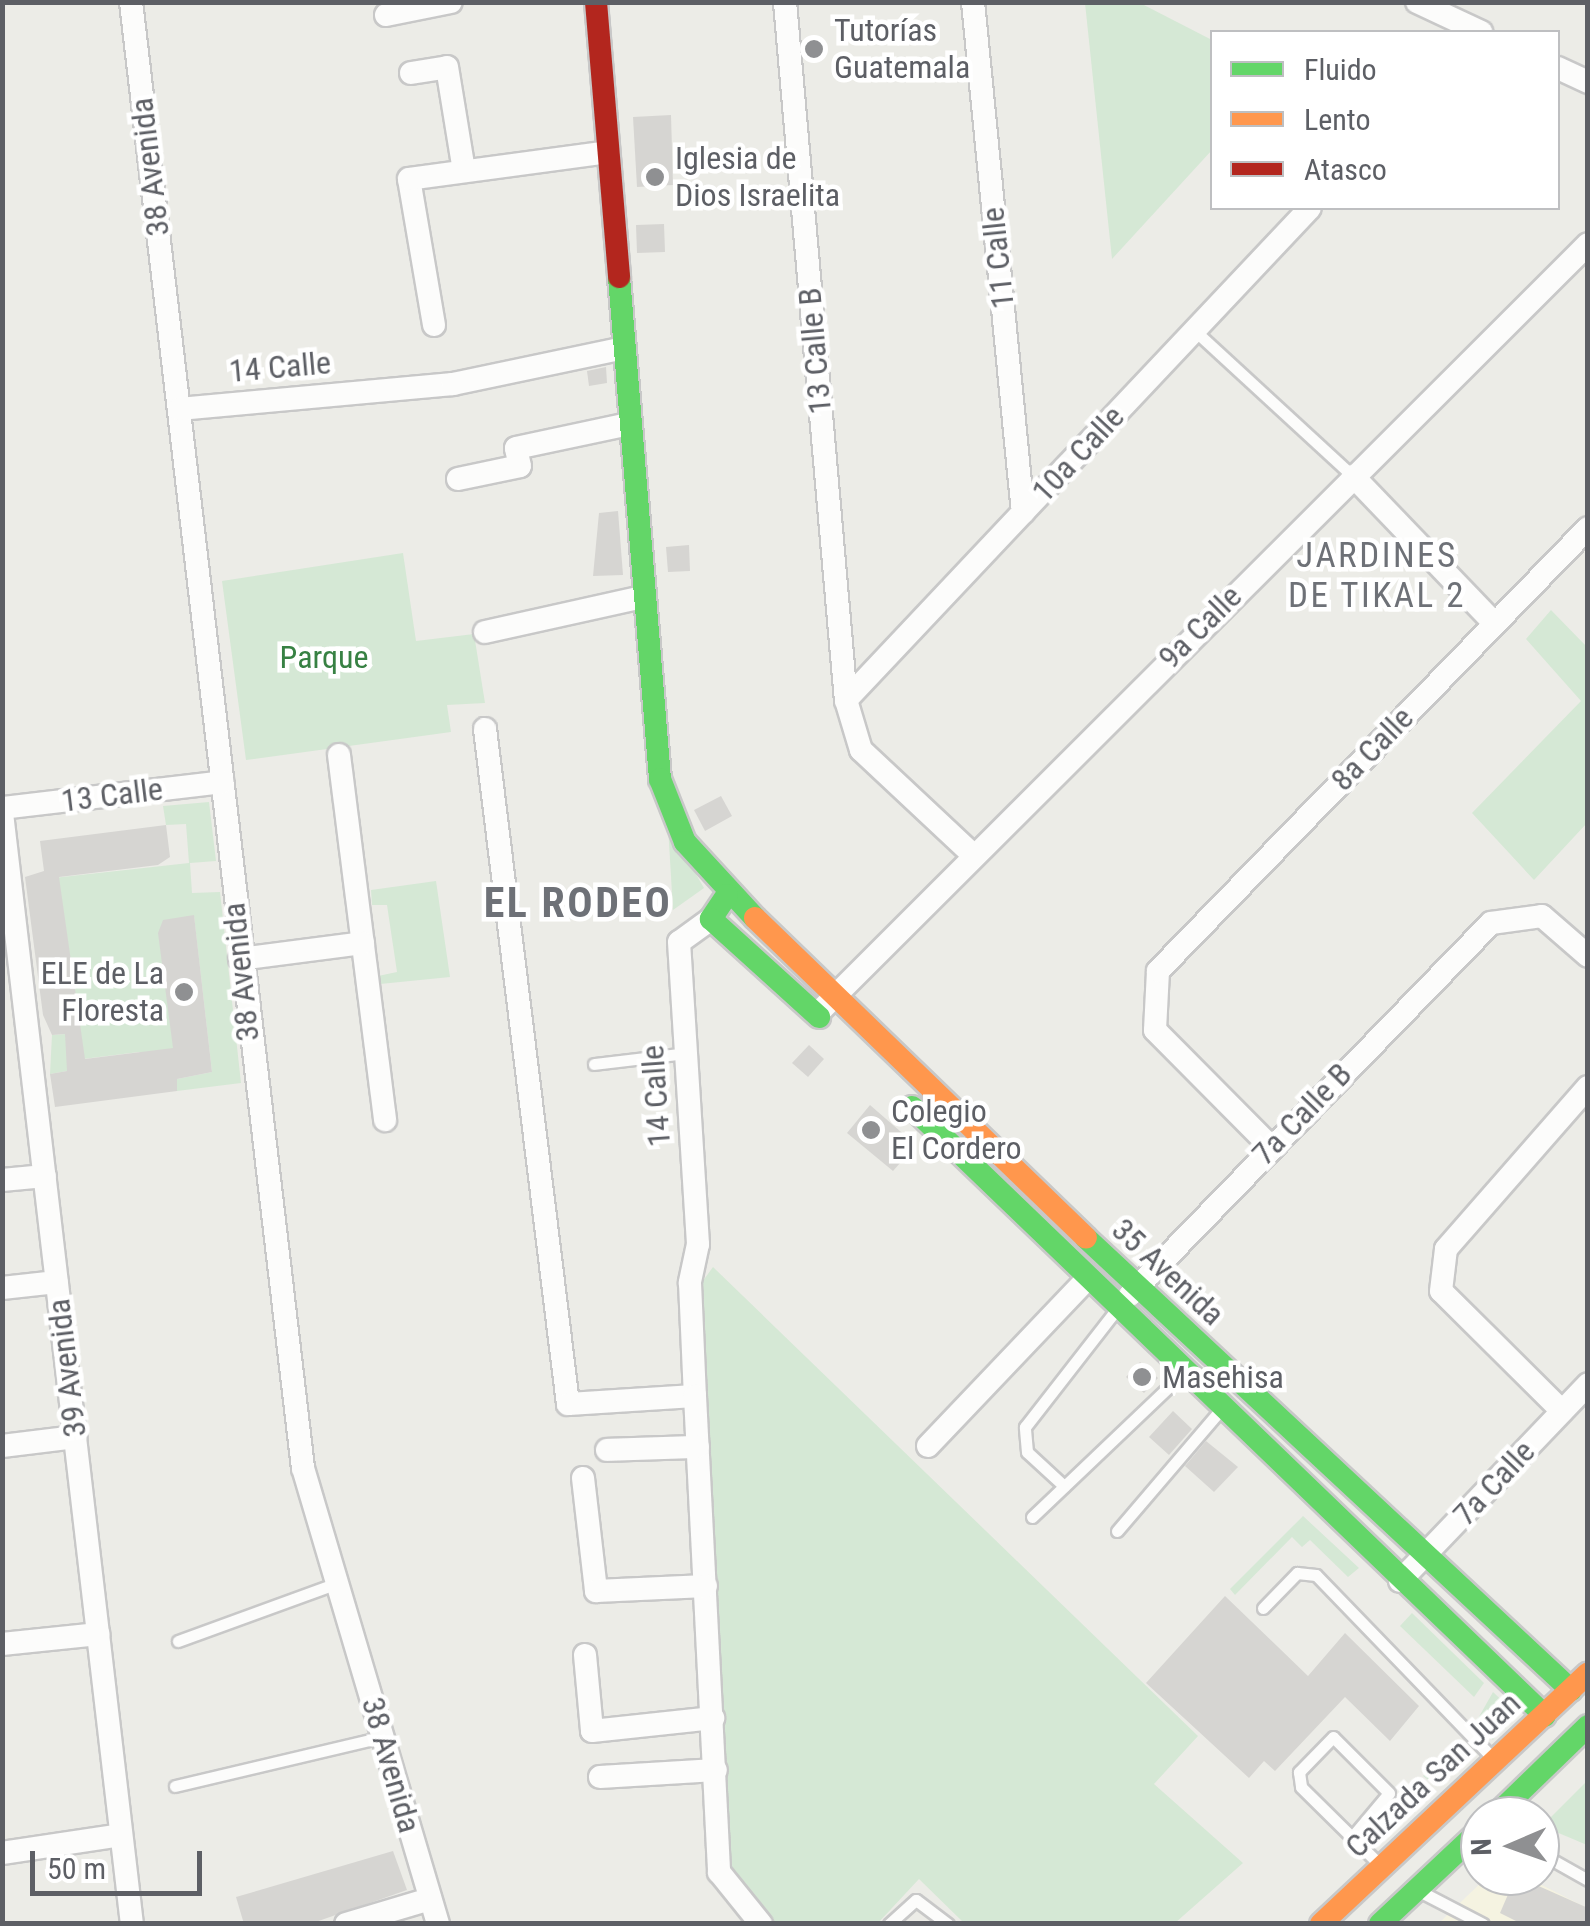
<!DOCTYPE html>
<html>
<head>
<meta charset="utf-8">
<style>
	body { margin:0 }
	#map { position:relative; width:1590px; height:1926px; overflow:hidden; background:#ecece7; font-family:"Roboto Condensed",sans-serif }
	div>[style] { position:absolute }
	.commercial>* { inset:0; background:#f5f3e1 }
	.green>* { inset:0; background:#d5e8d5 }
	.building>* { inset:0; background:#d6d5d2 }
	.roads { filter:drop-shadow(2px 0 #c8c8c8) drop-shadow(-2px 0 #c8c8c8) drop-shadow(0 2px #c8c8c8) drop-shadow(0 -2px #c8c8c8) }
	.lane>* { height:11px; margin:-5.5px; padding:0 5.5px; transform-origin:5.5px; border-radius:5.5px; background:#fcfcfb }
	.street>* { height:22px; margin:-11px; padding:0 11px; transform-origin:11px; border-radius:11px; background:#fcfcfb }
	.fast>* { height:22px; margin:-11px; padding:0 11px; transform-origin:11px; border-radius:11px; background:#63d668 }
	.slow>* { height:22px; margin:-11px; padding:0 11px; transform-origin:11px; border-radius:11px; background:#ff974d }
	.jam>* { height:22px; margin:-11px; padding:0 11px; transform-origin:11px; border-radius:11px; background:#b3261e }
	.dots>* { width:28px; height:28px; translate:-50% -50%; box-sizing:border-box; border:5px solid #fff; border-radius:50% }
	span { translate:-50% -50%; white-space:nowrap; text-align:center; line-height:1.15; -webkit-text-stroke:9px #fff; paint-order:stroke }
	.poi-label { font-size:32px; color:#5d5f65 }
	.left { translate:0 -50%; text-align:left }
	.right { translate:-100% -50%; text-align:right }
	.street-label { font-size:32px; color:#5d5f65 }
	.park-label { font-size:32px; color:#378143 }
	.neighbourhood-label { font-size:35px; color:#6e7177; letter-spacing:2.5px }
	.district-label { font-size:42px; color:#6e7177; font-weight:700; letter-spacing:2.5px }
	.frame { position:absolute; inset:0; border:5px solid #5d5f65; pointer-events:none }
	.legend { position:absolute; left:1210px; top:30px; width:350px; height:180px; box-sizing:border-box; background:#fff; border:2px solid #bebfc1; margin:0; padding:12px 18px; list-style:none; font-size:30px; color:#5d5f65 }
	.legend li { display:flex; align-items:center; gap:20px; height:50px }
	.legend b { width:50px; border:2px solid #bebfc1 }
	.north { position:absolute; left:1460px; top:1796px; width:100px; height:100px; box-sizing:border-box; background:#fff; border:2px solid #bebfc1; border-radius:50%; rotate:268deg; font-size:28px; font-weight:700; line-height:40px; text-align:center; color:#5d5f65 }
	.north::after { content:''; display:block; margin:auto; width:35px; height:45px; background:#8f9092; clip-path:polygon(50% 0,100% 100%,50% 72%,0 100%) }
	.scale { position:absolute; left:30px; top:1851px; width:172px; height:45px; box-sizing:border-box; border:5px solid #5d5f65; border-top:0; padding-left:12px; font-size:30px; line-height:35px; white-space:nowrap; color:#5d5f65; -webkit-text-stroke:8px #fff; paint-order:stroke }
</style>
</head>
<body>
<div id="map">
	<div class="commercial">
		<div style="clip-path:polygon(1488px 1876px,1524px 1876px,1587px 1908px,1587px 1923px,1438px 1924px)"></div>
	</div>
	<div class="green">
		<div style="clip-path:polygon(1085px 3px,1140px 3px,1212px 40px,1212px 150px,1112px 259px)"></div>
		<div style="clip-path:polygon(403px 553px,416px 641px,474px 634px,485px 703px,447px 705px,451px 732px,246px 760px,222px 581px)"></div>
		<div style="clip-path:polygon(1551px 610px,1587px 647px,1587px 823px,1534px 880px,1472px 813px,1581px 701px,1526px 639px)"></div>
		<div style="clip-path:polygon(209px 802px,216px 861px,190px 863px,192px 893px,220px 892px,241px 1083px,177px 1091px,177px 1079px,212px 1072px,194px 916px,176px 1072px,139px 1052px,67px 1061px,67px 1071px,50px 1074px,52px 1035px,80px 1033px,44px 879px,189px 863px,186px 824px,166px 825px,163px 806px)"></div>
		<div style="clip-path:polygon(668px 826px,704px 888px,673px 910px)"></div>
		<div style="clip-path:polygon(436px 881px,450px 977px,380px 984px,378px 976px,397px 972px,387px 905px,372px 905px,371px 890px)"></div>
		<div style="clip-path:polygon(713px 1267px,1198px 1736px,1154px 1784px,1243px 1863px,1175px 1923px,964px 1923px,919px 1879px,878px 1923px,776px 1923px,732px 1872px,697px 1289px)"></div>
		<div style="clip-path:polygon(1303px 1516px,1359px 1568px,1348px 1577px,1310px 1540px,1302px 1547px,1292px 1537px,1235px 1595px,1230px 1589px)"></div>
		<div style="clip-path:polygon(1412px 1613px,1484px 1683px,1474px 1697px,1400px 1626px)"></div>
		<div style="clip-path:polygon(1493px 1692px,1511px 1709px,1493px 1740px,1476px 1722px)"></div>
		<div style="clip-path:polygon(1454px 1744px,1468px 1755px,1434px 1784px,1423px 1776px)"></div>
		<div style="clip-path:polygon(1587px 1781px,1587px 1845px,1542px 1826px)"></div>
	</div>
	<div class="building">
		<div style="clip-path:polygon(671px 115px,673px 185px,637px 187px,633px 117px)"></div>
		<div style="clip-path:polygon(664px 224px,665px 252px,637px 253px,636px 225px)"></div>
		<div style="clip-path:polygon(606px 367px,607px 383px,589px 386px,587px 371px)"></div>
		<div style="clip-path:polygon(618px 511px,623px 575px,593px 576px,599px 513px)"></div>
		<div style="clip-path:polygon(689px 545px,690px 571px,668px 572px,666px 547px)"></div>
		<div style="clip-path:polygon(721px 796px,732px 816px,705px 831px,694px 810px)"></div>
		<div style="clip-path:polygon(166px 825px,170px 857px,158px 865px,59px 877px,85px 1059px,173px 1048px,158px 933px,163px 920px,194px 915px,212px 1072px,177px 1079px,177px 1091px,55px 1107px,50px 1074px,67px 1071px,65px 1034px,52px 1035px,43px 1015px,25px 877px,44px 871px,40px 841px)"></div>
		<div style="clip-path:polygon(809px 1045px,824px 1059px,808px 1077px,792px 1063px)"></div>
		<div style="clip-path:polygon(870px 1105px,916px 1145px,893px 1171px,847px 1133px)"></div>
		<div style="clip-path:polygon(1140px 1362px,1158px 1378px,1144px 1393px,1126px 1377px)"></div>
		<div style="clip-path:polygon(1173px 1411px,1192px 1429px,1169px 1455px,1149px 1437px)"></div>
		<div style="clip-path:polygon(1206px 1441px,1238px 1467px,1214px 1492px,1185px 1466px)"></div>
		<div style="clip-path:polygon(1225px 1596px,1308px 1676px,1345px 1633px,1419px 1706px,1390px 1741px,1345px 1697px,1275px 1771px,1264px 1761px,1249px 1778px,1146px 1683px)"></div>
		<div style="clip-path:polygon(393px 1851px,407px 1890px,310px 1924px,244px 1924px,236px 1897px)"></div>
		<div style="clip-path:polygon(1516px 1876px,1588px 1908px,1588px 1924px,1522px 1924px,1500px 1913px)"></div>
	</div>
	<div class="roads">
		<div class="lane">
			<div style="left:1194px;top:330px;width:216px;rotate:42.6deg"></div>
			<div style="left:594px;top:1064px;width:93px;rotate:-6.8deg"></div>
			<div style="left:1064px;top:1486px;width:50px;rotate:-137.4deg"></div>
			<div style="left:1027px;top:1452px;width:25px;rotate:-95deg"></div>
			<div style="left:1025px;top:1427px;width:148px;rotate:-52.1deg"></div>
			<div style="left:1032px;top:1517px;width:210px;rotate:-43.6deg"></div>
			<div style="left:1117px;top:1531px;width:162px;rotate:-49.5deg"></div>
			<div style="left:1263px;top:1608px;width:49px;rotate:-45.8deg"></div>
			<div style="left:1297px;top:1573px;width:19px;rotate:6deg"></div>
			<div style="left:1316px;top:1575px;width:255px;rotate:46deg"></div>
			<div style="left:178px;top:1641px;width:172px;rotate:-20deg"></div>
			<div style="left:175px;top:1786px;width:214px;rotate:-13.3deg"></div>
			<div style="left:1352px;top:1837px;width:57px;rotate:-49.9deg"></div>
			<div style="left:1389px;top:1793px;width:79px;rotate:-135deg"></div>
			<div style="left:1333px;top:1737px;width:49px;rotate:134.2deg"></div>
			<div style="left:1299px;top:1772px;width:15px;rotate:82deg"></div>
			<div style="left:1301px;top:1787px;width:110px;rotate:44.6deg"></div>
			<div style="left:1540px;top:1853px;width:55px;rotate:29.4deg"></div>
			<div style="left:1425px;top:1894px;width:65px;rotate:27.3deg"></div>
			<div style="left:889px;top:1924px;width:36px;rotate:-42deg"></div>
			<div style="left:916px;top:1900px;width:40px;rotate:37deg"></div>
		</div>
		<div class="street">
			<div style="left:131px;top:2px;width:1476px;rotate:83.31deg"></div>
			<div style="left:303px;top:1468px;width:476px;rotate:73.5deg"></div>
			<div style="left:785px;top:2px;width:701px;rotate:85.01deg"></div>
			<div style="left:846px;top:700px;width:52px;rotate:73.3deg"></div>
			<div style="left:861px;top:750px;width:151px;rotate:43.1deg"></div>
			<div style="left:973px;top:2px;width:513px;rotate:84.41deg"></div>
			<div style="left:1417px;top:2px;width:71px;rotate:25.1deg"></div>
			<div style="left:386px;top:15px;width:66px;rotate:-11.3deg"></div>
			<div style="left:1558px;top:68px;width:33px;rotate:25deg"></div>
			<div style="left:411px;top:73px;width:36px;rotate:-9deg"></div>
			<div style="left:447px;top:67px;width:105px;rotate:80.7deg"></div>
			<div style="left:434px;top:325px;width:148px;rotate:-99.7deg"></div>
			<div style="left:409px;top:179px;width:201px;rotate:-7.7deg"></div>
			<div style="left:179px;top:409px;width:275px;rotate:-5.2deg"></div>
			<div style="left:453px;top:384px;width:175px;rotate:-11.9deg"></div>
			<div style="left:1353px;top:476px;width:202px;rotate:46.2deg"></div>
			<div style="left:458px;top:479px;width:63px;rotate:-11.8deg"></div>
			<div style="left:520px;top:466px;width:18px;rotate:-103deg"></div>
			<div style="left:516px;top:448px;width:116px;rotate:-12deg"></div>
			<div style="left:485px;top:632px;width:162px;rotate:-12.5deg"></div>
			<div style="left:846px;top:700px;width:676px;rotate:-46.68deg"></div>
			<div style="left:485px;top:729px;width:680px;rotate:82.99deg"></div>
			<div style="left:568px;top:1404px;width:127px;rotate:-3.6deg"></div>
			<div style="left:339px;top:755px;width:368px;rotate:82.8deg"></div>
			<div style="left:2px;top:808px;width:222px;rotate:-6.7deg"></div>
			<div style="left:2px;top:813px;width:1119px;rotate:83.33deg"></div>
			<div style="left:711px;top:919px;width:39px;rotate:144deg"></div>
			<div style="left:679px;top:942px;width:303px;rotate:86.4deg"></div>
			<div style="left:698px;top:1244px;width:40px;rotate:102deg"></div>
			<div style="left:690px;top:1283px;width:113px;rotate:87.5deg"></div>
			<div style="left:695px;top:1396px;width:477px;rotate:87.1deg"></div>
			<div style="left:719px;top:1872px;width:67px;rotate:51.1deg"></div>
			<div style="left:240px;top:959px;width:124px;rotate:-7.4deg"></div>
			<div style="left:823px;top:1008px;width:1081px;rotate:-44.96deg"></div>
			<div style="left:1270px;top:1146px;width:163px;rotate:-134.8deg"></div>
			<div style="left:1155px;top:1030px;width:59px;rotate:-87.1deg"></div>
			<div style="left:1158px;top:971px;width:617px;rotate:-45.85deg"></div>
			<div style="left:2px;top:1180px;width:43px;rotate:-5.3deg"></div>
			<div style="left:2px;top:1288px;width:55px;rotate:-6.2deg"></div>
			<div style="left:1130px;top:1295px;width:518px;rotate:-45.86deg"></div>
			<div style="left:1491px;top:923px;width:51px;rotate:-7.8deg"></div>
			<div style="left:1542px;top:916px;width:61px;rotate:41deg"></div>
			<div style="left:1562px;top:1411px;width:170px;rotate:-135.2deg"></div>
			<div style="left:1441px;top:1291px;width:42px;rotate:-83.2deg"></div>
			<div style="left:1446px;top:1249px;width:215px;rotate:-48.8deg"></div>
			<div style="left:2px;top:1446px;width:74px;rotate:-7deg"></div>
			<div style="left:928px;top:1446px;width:232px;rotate:-46.4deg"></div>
			<div style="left:607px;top:1450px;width:91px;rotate:-1.9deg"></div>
			<div style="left:583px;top:1478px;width:114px;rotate:83.4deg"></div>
			<div style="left:596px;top:1591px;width:110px;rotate:-2.6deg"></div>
			<div style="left:1400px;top:1581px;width:272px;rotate:-46.3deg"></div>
			<div style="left:2px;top:1644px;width:97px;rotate:-5.9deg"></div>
			<div style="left:585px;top:1655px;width:76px;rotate:84.7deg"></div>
			<div style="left:592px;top:1731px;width:122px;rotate:-6.1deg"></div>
			<div style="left:600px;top:1777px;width:116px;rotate:-3.5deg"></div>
			<div style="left:2px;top:1853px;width:120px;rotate:-8.6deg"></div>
			<div style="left:346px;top:1924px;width:88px;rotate:-16.6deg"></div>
		</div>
		<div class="fast">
			<div style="left:619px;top:277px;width:504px;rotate:85.33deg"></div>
			<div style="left:660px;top:779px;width:68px;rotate:68.4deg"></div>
			<div style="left:685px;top:842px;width:103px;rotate:47.4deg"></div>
			<div style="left:727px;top:895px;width:29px;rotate:124deg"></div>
			<div style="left:711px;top:919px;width:146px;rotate:42.2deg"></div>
			<div style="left:912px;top:1107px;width:878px;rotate:43.89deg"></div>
			<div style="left:1086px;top:1238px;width:663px;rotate:42.98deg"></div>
			<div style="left:1495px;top:1816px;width:129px;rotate:-44.1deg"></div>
			<div style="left:1380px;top:1924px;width:137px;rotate:-43.2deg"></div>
		</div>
		<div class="slow">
			<div style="left:755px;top:918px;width:460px;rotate:44deg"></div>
			<div style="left:1321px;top:1924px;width:366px;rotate:-43.2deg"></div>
		</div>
		<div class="jam">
			<div style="left:596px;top:2px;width:276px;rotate:85.2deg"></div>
		</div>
	</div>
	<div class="dots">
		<div style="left:814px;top:49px;background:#8f9092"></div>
		<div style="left:655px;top:177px;background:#8f9092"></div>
		<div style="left:184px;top:992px;background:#8f9092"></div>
		<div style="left:871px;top:1130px;background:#8f9092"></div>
		<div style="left:1142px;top:1377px;background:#8f9092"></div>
	</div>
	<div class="poi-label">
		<span class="left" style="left:834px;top:49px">Tutorías<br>Guatemala</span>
		<span class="left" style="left:675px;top:177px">Iglesia de<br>Dios Israelita</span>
		<span class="right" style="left:164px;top:992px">ELE de La<br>Floresta</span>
		<span class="left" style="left:891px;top:1130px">Colegio<br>El Cordero</span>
		<span class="left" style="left:1162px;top:1377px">Masehisa</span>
	</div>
	<div class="street-label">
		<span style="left:150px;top:167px;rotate:-97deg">38 Avenida</span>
		<span style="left:998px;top:258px;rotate:-96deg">11 Calle</span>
		<span style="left:815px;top:351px;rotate:-95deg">13 Calle B</span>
		<span style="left:280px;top:367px;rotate:-5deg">14 Calle</span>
		<span style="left:1078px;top:454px;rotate:-47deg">10a Calle</span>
		<span style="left:1200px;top:627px;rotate:-45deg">9a Calle</span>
		<span style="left:1372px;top:749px;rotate:-46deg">8a Calle</span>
		<span style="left:112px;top:795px;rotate:-7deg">13 Calle</span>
		<span style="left:241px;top:972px;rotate:-96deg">38 Avenida</span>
		<span style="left:656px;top:1096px;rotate:-94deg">14 Calle</span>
		<span style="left:1302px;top:1114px;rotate:-46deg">7a Calle B</span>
		<span style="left:1168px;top:1272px;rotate:43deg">35 Avenida</span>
		<span style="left:67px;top:1368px;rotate:-97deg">39 Avenida</span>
		<span style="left:1494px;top:1483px;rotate:-47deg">7a Calle</span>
		<span style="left:391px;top:1765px;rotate:74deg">38 Avenida</span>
		<span style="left:1433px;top:1775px;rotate:-43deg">Calzada San Juan</span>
	</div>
	<div class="park-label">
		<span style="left:324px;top:657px">Parque</span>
	</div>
	<div class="neighbourhood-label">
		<span style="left:1377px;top:576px">JARDINES<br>DE TIKAL 2</span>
	</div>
	<div class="district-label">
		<span style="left:578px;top:903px">EL RODEO</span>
	</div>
	<div class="frame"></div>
	<ul class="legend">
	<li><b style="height:12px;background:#63d668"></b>Fluido</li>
	<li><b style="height:12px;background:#ff974d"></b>Lento</li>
	<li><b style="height:12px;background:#b3261e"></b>Atasco</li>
	</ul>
	<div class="north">N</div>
	<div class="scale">50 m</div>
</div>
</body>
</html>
